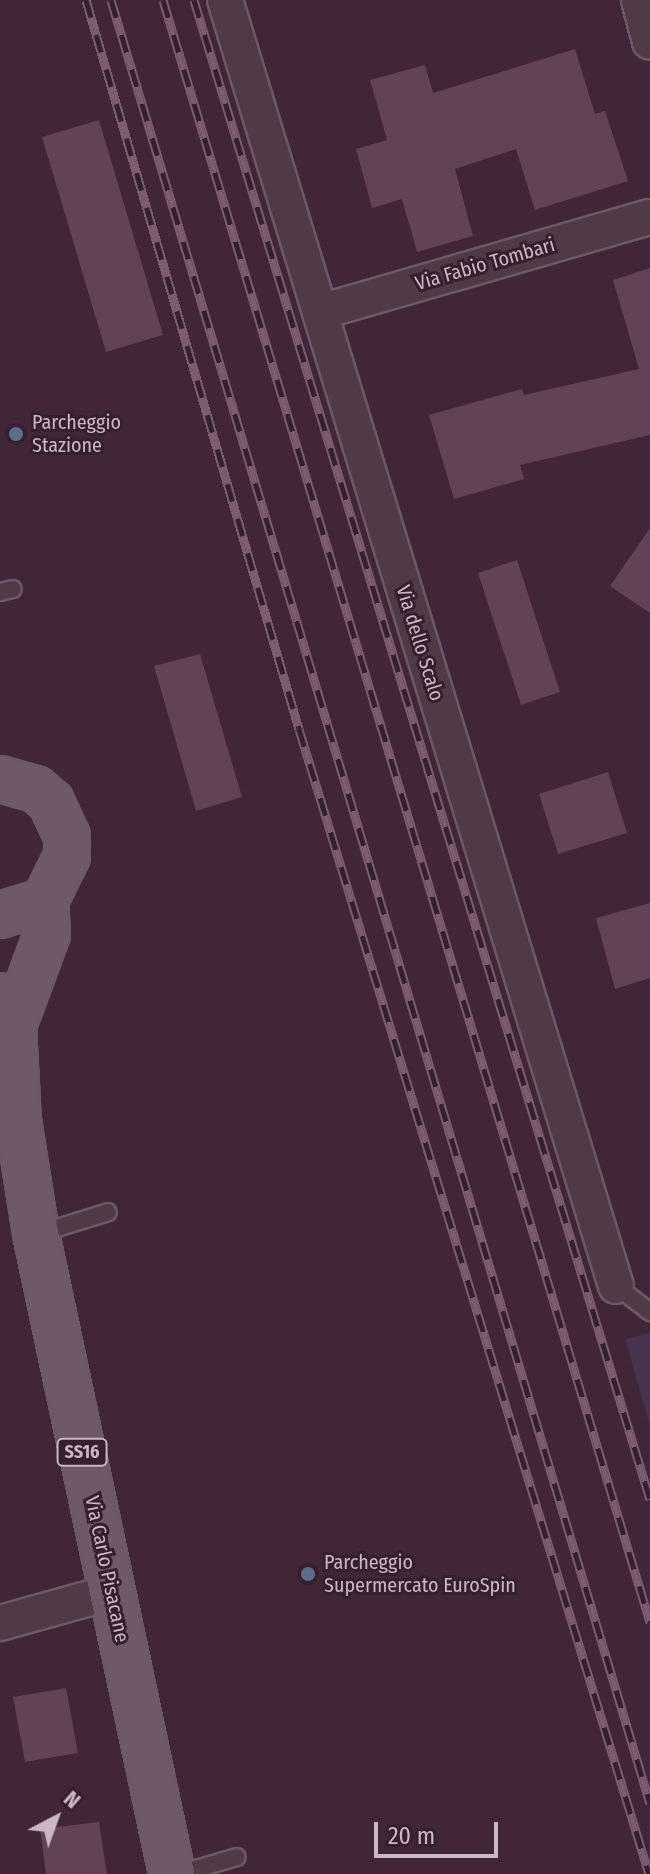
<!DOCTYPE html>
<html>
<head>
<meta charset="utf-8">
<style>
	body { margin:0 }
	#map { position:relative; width:650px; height:1874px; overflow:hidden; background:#412637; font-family:"Fira Sans Condensed",sans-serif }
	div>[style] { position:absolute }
	.green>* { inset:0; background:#473350 }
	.building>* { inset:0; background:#614256 }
	.roads { filter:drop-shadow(2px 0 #6e5866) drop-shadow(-2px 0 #6e5866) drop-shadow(0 2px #6e5866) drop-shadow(0 -2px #6e5866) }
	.service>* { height:16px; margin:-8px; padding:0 8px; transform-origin:8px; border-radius:8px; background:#513a48 }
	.minor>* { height:34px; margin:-17px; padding:0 17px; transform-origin:17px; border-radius:17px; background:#513a48 }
	.primary>* { height:44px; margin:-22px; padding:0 22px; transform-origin:22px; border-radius:22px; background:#715868 }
	.rail>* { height:9px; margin-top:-4.5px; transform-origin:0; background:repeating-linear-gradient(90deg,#361f2e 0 18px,#7a5e70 0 36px); box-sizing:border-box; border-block:2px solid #7a5e70 }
	.dots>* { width:22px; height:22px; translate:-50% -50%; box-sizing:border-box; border:4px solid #361f2e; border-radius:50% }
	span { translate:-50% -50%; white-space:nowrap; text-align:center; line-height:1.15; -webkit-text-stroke:6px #361f2e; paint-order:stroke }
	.shield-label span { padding:2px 6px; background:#361f2e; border:2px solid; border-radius:6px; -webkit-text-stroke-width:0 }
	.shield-label { font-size:18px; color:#cbb7c3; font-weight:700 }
	.street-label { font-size:20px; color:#cbb7c3 }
	.poi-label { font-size:20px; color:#cbb7c3 }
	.left { translate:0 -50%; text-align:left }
	.north { position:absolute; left:16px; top:1778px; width:80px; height:80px; -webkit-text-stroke:6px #361f2e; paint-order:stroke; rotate:41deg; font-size:22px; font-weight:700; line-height:32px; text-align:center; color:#cbb7c3 }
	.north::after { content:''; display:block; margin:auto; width:28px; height:36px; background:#cbb7c3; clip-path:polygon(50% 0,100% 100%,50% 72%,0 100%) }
	.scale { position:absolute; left:374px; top:1822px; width:124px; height:36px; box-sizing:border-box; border:4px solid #cbb7c3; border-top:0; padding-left:10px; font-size:24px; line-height:28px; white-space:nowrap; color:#cbb7c3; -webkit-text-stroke:6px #361f2e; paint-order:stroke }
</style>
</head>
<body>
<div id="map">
	<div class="green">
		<div style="clip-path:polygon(650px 1333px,650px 1426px,625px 1339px)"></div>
	</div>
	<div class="building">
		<div style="clip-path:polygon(575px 49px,595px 114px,605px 111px,628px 181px,535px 210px,516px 149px,455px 169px,473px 236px,417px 252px,402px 199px,372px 208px,356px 149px,387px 140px,370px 80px,425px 65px,433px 93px)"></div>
		<div style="clip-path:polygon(99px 120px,163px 335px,106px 352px,42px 137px)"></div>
		<div style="clip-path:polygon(650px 268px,650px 435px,520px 465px,524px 479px,454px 499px,429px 415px,522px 389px,524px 395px,639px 369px,613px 280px)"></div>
		<div style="clip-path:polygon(650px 528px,650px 613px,610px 586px)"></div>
		<div style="clip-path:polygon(517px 560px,560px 692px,521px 705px,478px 573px)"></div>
		<div style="clip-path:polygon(200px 654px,242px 797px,196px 811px,154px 666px)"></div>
		<div style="clip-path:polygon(608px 772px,627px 833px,558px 854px,539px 794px)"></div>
		<div style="clip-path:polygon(650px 903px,650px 978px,615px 989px,596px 918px)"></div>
		<div style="clip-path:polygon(66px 1688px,78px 1753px,25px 1762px,13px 1697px)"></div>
		<div style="clip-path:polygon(99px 1822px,107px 1874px,46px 1874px,40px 1829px)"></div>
	</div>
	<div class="roads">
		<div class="service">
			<div style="left:0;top:592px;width:13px;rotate:-13deg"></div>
			<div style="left:38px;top:1234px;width:73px;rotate:-17.4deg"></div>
			<div style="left:616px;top:1286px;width:43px;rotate:37.4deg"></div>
			<div style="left:179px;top:1874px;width:60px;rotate:-16.3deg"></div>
		</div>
		<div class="minor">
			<div style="left:225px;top:0;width:1344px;rotate:73.09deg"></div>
			<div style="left:639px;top:0;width:43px;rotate:75.3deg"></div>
			<div style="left:320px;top:312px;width:343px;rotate:-16.1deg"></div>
			<div style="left:0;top:1623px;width:116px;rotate:-15.5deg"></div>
		</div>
		<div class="primary">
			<div style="left:0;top:779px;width:37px;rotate:16deg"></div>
			<div style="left:36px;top:789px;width:20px;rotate:41deg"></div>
			<div style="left:51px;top:802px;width:38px;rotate:65deg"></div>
			<div style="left:67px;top:836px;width:20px;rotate:90deg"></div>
			<div style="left:67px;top:856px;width:50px;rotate:116.1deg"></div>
			<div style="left:45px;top:901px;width:47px;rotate:162.7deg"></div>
			<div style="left:0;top:996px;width:33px;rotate:67deg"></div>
			<div style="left:13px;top:1026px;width:94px;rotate:87deg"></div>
			<div style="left:18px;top:1120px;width:115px;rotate:81deg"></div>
			<div style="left:36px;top:1234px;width:654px;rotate:78deg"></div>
			<div style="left:13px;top:1026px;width:98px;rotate:-69.7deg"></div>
			<div style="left:47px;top:934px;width:33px;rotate:-93deg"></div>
		</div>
	</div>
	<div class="rail">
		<div style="left:86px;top:0;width:759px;rotate:73.71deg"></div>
		<div style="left:299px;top:729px;width:1197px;rotate:73deg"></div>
		<div style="left:111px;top:0;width:1882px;rotate:73.36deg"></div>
		<div style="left:163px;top:0;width:1694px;rotate:73.29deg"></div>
		<div style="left:194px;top:0;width:1567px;rotate:73.08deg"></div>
	</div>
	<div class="dots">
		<div style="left:16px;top:434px;background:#5c6f8a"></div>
		<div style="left:308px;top:1574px;background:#5c6f8a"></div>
	</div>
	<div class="shield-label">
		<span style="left:82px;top:1452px">SS16</span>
	</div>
	<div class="street-label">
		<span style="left:485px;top:264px;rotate:-16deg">Via Fabio Tombari</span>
		<span style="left:420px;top:643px;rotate:73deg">Via dello Scalo</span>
		<span style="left:107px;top:1569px;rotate:78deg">Via Carlo Pisacane</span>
	</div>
	<div class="poi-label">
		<span class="left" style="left:32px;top:434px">Parcheggio<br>Stazione</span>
		<span class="left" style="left:324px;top:1574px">Parcheggio<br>Supermercato EuroSpin</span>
	</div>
	<div class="north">N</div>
	<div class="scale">20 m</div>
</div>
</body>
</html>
